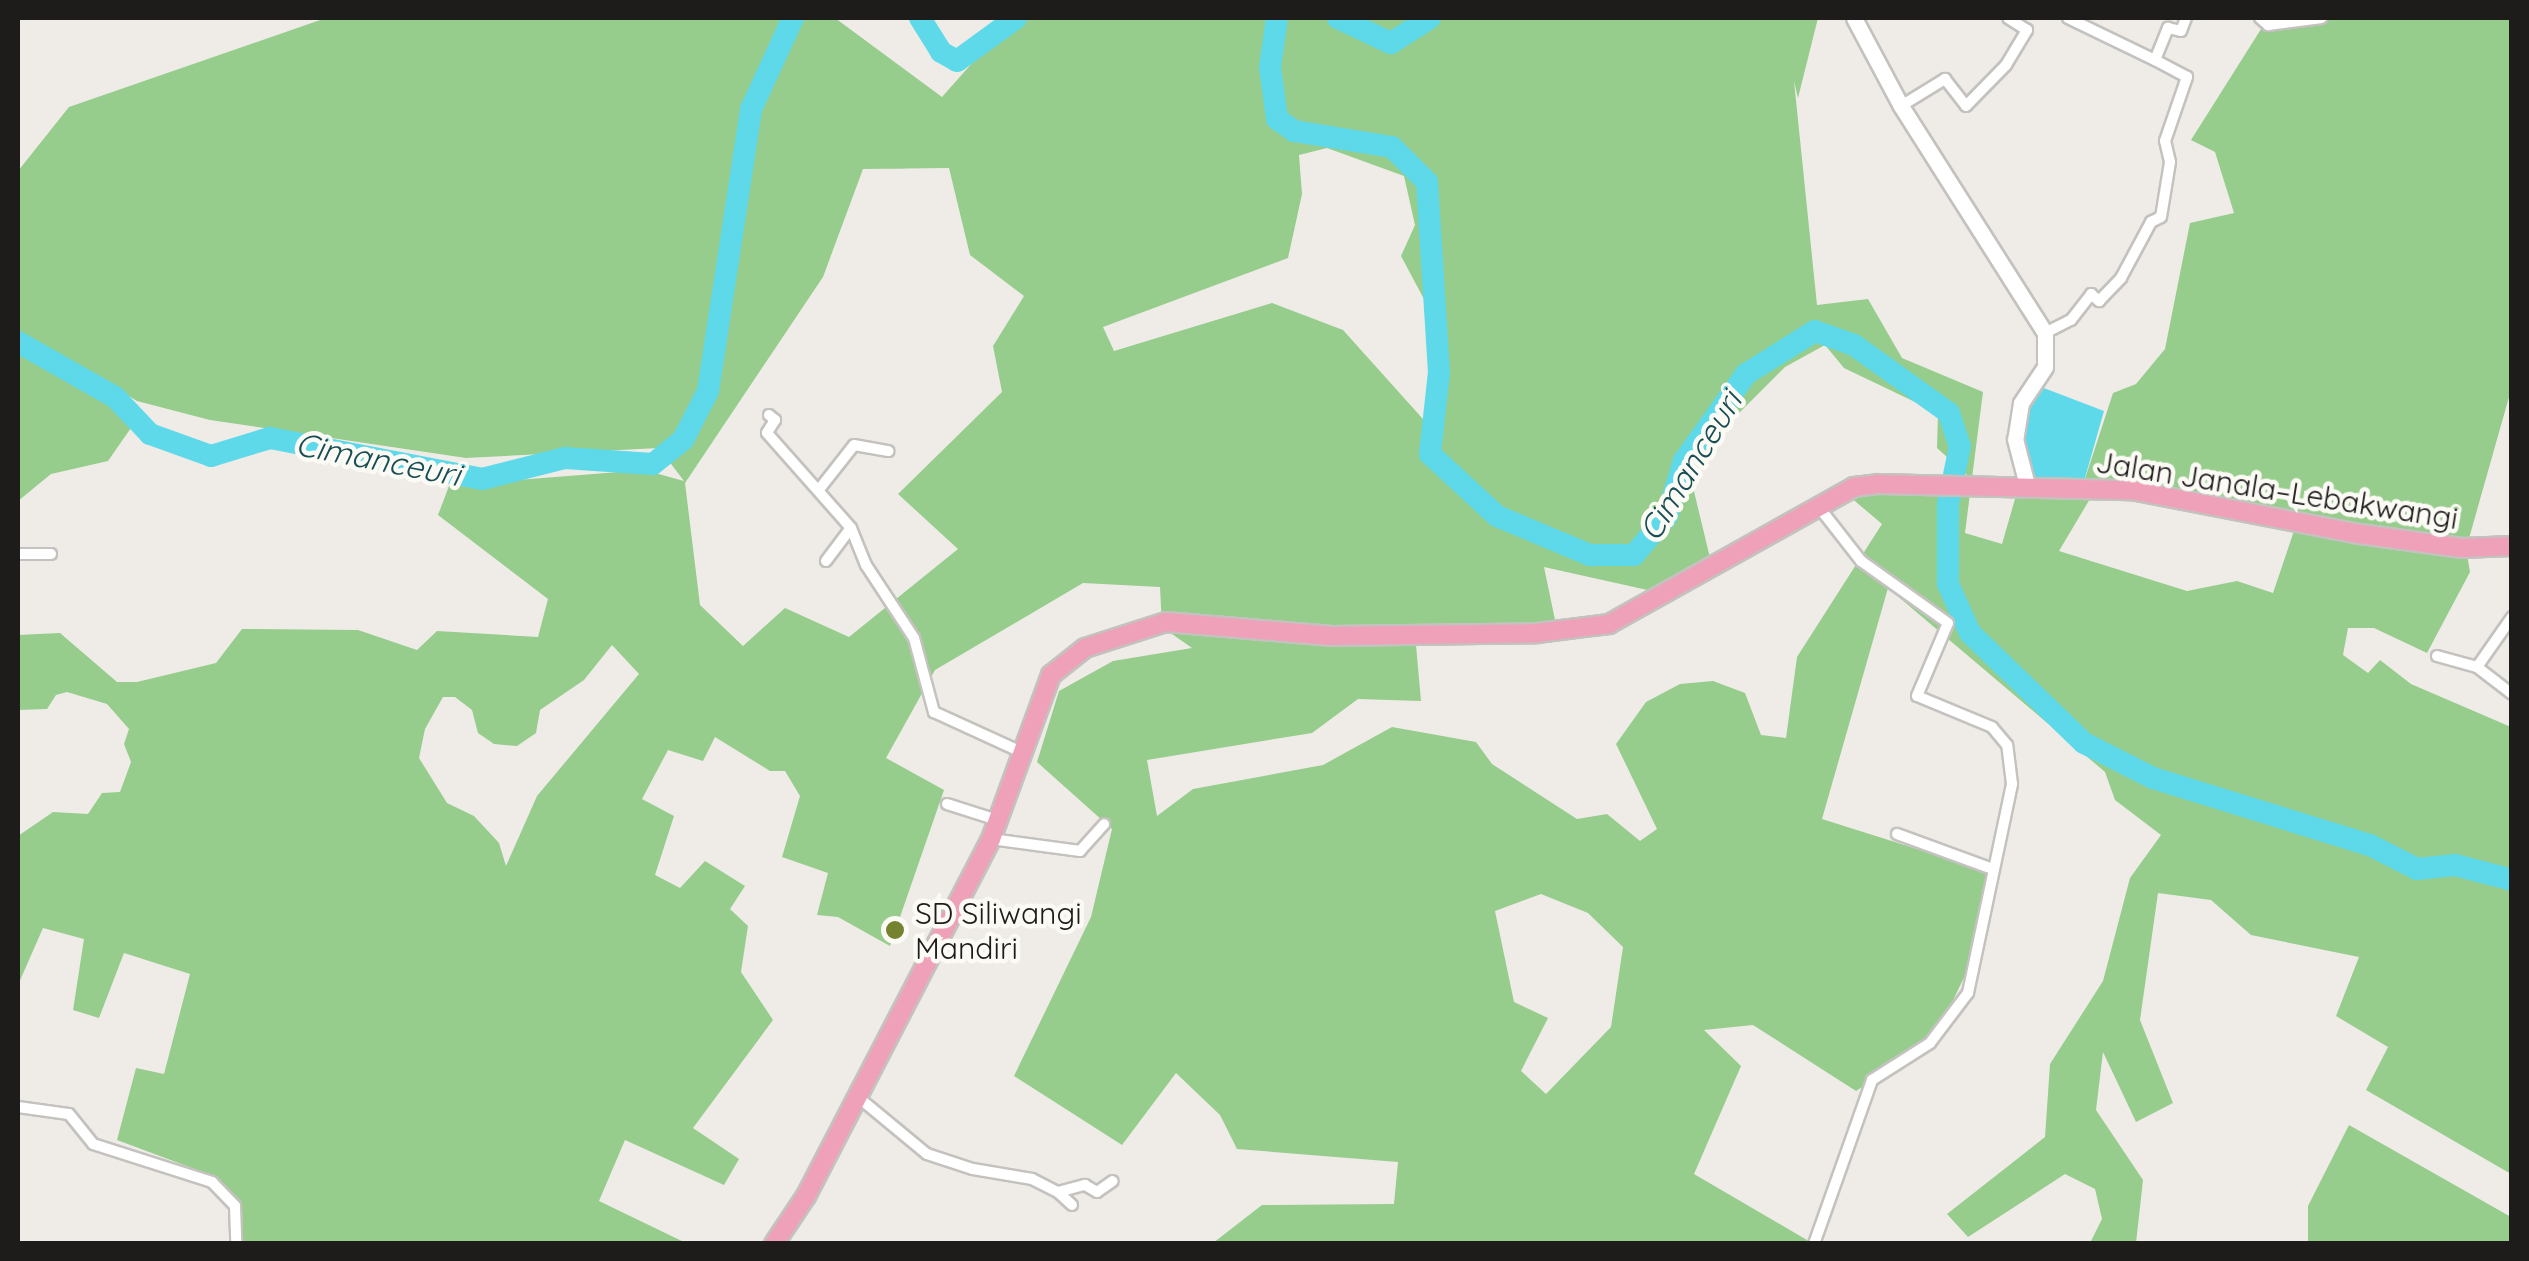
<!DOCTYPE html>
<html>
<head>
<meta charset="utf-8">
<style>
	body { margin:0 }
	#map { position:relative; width:2529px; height:1261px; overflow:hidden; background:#efece8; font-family:Quicksand,sans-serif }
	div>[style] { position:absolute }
	.green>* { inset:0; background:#96cc8c }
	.water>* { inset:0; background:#5ed9ea }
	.river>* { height:22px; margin:-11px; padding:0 11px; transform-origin:11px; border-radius:11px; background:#5ed9ea }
	.roads { filter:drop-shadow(2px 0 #c4c2be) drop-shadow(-2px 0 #c4c2be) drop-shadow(0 2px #c4c2be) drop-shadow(0 -2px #c4c2be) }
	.street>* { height:10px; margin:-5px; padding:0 5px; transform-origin:5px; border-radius:5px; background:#fff }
	.secondary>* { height:15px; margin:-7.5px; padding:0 7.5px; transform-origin:7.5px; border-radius:7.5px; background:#fff }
	.primary>* { height:18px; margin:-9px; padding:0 9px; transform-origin:9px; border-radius:9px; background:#efa1b9 }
	.dots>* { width:28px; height:28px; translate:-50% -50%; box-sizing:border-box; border:5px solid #fcfaf5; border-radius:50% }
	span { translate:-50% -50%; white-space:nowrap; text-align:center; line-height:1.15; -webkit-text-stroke:9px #fcfaf5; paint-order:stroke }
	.street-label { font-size:30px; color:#1d1c1b }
	.poi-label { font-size:30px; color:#1d1c1b }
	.left { translate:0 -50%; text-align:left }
	.water-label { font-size:32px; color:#174d54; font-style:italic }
	.frame { position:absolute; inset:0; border:20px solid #1d1c1b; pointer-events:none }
</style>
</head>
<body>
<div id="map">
	<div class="green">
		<div style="clip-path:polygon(evenodd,326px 18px,835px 18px,942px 97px,1012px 18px,1818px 18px,1798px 98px,1794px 81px,1817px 305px,1868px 299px,1902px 358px,1983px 392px,1965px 533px,2002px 544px,2019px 485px,2083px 485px,2113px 393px,2136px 384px,2165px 349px,2190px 223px,2234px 213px,2215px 152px,2191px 140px,2268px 18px,2511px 18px,2511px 390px,2466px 549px,2470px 572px,2427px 653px,2374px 628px,2348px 628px,2343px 655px,2368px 673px,2380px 660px,2411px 684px,2511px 727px,2511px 1174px,2366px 1090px,2388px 1047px,2336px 1016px,2359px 957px,2251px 935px,2211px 900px,2158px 893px,2140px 1020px,2173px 1103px,2136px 1122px,2103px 1052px,2096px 1110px,2143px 1180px,2136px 1243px,2090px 1243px,2102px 1219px,2095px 1189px,2065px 1174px,1968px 1237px,1947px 1214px,2045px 1137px,2050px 1064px,2103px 981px,2130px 878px,2161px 835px,2115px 800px,2105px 772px,1888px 588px,1822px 819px,1993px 873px,1981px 942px,1934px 1040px,1856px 1091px,1753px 1025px,1704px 1030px,1741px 1066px,1694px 1174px,1812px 1243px,1213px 1243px,1262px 1205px,1394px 1204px,1398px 1162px,1237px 1149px,1220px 1115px,1176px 1073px,1122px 1145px,1014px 1076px,1091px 917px,1112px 829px,1037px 762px,1059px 691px,1113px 661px,1192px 648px,1162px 627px,1160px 587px,1083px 583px,935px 670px,886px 758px,944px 790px,890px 946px,838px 917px,817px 915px,828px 873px,782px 857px,800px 796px,785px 771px,770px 771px,715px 737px,703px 761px,668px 750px,642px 799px,674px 816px,655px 875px,680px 888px,705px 861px,745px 886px,730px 909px,748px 926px,741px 972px,773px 1020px,693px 1128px,739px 1159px,724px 1185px,625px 1140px,599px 1201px,686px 1243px,234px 1243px,229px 1196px,208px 1174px,117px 1140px,136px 1068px,164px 1074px,190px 974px,124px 953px,99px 1018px,73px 1010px,84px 939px,43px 928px,18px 985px,18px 836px,53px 812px,88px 814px,102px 793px,120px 792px,131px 762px,124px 744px,129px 729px,107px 704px,67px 692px,56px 695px,47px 709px,18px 710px,18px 635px,60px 633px,117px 682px,137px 682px,216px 663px,242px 629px,358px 630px,417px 650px,437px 631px,538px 637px,548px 599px,438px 515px,454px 473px,493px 482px,644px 470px,684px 481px,659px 448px,466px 458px,210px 420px,137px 401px,18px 331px,18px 171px,69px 107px,326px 18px,1327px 148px,1404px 176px,1415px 225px,1401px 256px,1448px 344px,1440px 438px,1343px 330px,1272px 303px,1114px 351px,1103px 327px,1288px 258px,1302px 194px,1299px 155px,1327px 148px,326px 18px,949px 168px,970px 255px,1024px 296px,993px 346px,1002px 392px,898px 494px,958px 549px,849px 637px,785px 608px,743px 646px,700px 605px,685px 483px,823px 277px,863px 169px,949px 168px,326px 18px,1825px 345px,1844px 368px,1938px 413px,1937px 448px,1967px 475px,1843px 491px,1882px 524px,1797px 657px,1786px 738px,1761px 735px,1745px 693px,1713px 681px,1680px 684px,1646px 702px,1616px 744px,1657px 829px,1640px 841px,1607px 814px,1577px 819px,1492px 764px,1476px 742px,1392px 727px,1323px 765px,1193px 789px,1157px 816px,1147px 760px,1312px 733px,1358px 699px,1421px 701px,1416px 645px,1559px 639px,1544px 567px,1670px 595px,1711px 562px,1692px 483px,1716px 436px,1785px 367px,1825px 345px,326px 18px,2097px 487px,2297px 522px,2273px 593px,2237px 581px,2187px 591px,2059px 551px,2097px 487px,326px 18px,612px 645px,639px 674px,537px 796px,506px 866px,499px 843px,474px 816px,447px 803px,419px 758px,425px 729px,443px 697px,455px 697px,472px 710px,478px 733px,494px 744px,517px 746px,536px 733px,540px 710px,584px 680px,612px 645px,326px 18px,1541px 894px,1588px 913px,1623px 947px,1611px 1027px,1546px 1094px,1521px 1071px,1548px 1018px,1514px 1002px,1495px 911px,1541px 894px)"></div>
		<div style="clip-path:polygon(18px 354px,90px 390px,133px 425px,108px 461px,51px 474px,18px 501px)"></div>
		<div style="clip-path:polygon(2349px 1125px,2511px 1217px,2511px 1243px,2308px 1243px,2308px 1206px)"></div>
	</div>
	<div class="water">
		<div style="clip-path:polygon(2031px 383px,2104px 411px,2083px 485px,2033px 482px,2014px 447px)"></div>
	</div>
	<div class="river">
		<div style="left:920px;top:18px;width:40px;rotate:58deg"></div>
		<div style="left:941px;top:52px;width:18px;rotate:29deg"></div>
		<div style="left:957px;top:61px;width:73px;rotate:-36.1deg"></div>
		<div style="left:1277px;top:18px;width:49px;rotate:98.1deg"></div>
		<div style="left:1270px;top:67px;width:52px;rotate:82.3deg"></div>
		<div style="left:1277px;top:119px;width:21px;rotate:35deg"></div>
		<div style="left:1294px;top:131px;width:99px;rotate:9.3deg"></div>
		<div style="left:1392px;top:147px;width:49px;rotate:45deg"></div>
		<div style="left:1427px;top:182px;width:190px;rotate:86.4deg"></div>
		<div style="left:1439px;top:372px;width:82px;rotate:96.3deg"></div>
		<div style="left:1430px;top:454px;width:91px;rotate:42.8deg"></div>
		<div style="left:1497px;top:516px;width:101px;rotate:22.8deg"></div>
		<div style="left:1590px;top:555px;width:44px"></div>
		<div style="left:1634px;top:555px;width:51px;rotate:-49.8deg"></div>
		<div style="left:1667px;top:516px;width:58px;rotate:-72.8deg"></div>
		<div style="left:1684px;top:461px;width:107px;rotate:-54.5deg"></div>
		<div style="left:1746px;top:374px;width:81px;rotate:-31.9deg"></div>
		<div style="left:1815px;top:331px;width:41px;rotate:19.7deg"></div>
		<div style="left:1854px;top:345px;width:117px;rotate:35.6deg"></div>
		<div style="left:1949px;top:413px;width:35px;rotate:72deg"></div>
		<div style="left:1960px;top:446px;width:59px;rotate:101.7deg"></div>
		<div style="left:1948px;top:504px;width:80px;rotate:90deg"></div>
		<div style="left:1948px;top:584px;width:54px;rotate:65.8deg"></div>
		<div style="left:1970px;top:633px;width:158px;rotate:44deg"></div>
		<div style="left:2084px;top:743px;width:77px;rotate:26.9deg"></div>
		<div style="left:2153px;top:778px;width:227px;rotate:17.2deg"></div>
		<div style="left:2370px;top:845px;width:53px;rotate:27.1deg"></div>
		<div style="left:2417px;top:869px;width:38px;rotate:-6deg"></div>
		<div style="left:2455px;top:865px;width:59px;rotate:14.7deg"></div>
		<div style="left:1338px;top:18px;width:59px;rotate:25.3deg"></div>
		<div style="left:1391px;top:43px;width:46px;rotate:-32.7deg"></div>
		<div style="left:18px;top:342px;width:112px;rotate:29.6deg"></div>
		<div style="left:115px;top:397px;width:51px;rotate:46.6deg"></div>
		<div style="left:150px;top:434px;width:65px;rotate:19.8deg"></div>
		<div style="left:211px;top:456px;width:62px;rotate:-17deg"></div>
		<div style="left:270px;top:438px;width:216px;rotate:10.9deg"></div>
		<div style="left:482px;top:479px;width:86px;rotate:-14.2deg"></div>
		<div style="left:565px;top:458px;width:88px;rotate:3.9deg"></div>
		<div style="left:653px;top:464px;width:38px;rotate:-39deg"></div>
		<div style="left:683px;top:440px;width:55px;rotate:-63deg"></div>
		<div style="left:708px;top:391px;width:285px;rotate:-81.3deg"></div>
		<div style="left:751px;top:109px;width:100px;rotate:-65.2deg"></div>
	</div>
	<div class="roads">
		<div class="street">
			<div style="left:2068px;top:18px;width:97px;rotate:25.8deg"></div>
			<div style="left:2260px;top:18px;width:11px;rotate:41deg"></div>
			<div style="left:2268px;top:25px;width:54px;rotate:-7.4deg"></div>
			<div style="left:1901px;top:106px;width:52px;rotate:-31.5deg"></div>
			<div style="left:1945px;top:79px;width:34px;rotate:52deg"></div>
			<div style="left:1966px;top:106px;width:57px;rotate:-45.7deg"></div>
			<div style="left:2006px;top:65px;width:41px;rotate:-59deg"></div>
			<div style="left:2027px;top:30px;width:22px;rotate:-148deg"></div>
			<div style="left:2045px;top:333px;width:29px;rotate:-27deg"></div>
			<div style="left:2071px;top:320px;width:33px;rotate:-52deg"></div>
			<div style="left:2091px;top:294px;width:11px;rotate:41deg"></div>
			<div style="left:2099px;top:301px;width:32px;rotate:-46deg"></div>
			<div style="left:2121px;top:278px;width:64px;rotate:-61.8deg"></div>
			<div style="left:2151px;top:222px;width:11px;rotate:-27deg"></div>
			<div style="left:2161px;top:217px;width:56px;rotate:-80.7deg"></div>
			<div style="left:2170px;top:162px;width:22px;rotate:-103deg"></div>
			<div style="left:2165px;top:141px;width:68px;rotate:-71deg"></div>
			<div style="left:2187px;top:77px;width:36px;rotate:-152deg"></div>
			<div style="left:2155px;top:60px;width:35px;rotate:-68deg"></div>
			<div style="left:2168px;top:28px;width:13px;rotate:13deg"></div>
			<div style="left:2181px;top:31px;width:14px;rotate:-69deg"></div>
			<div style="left:769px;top:415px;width:8px;rotate:40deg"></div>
			<div style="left:775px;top:420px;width:15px;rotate:122deg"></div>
			<div style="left:767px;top:433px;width:127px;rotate:48.5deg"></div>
			<div style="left:851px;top:528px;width:40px;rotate:68deg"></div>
			<div style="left:866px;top:565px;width:87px;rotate:56.7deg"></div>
			<div style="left:914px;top:638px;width:77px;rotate:74.9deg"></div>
			<div style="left:934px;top:712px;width:94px;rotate:24.6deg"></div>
			<div style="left:821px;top:487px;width:53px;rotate:-51.8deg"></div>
			<div style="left:854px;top:445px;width:35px;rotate:10deg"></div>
			<div style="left:18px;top:554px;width:33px"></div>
			<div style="left:826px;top:561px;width:40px;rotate:-53deg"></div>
			<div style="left:2437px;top:656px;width:41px;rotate:15.4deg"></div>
			<div style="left:2477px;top:667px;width:44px;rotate:37.6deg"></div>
			<div style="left:2477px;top:667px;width:61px;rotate:-55deg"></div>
			<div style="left:947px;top:804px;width:52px;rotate:17.7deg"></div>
			<div style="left:1897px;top:834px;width:99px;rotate:20.1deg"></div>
			<div style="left:991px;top:839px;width:90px;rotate:7.7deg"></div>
			<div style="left:1080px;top:851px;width:36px;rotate:-48deg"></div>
			<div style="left:858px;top:1097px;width:89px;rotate:39.6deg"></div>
			<div style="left:927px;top:1154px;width:48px;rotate:18.1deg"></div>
			<div style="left:973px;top:1169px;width:60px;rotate:9.6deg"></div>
			<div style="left:1032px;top:1179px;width:29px;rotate:27deg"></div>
			<div style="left:1058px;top:1192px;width:28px;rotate:-15deg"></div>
			<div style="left:1085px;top:1185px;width:14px;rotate:30deg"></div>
			<div style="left:1097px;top:1192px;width:19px;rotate:-35deg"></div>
			<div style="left:18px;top:1107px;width:51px;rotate:7.8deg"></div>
			<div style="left:69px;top:1114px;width:38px;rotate:51deg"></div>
			<div style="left:93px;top:1144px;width:125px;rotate:17.7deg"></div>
			<div style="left:212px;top:1182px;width:33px;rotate:46deg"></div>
			<div style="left:235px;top:1206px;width:38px;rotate:88deg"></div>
			<div style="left:1058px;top:1192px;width:19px;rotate:43deg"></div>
			<div style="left:1814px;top:1244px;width:174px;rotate:-70.5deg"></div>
			<div style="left:1872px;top:1080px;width:69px;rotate:-32.5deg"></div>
			<div style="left:1930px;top:1043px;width:63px;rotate:-52.8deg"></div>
			<div style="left:1968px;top:993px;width:214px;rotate:-78.1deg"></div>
			<div style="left:2012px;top:784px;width:39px;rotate:-97deg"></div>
			<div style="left:2007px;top:745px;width:23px;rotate:-130deg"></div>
			<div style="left:1992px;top:727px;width:81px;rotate:-157.5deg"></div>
			<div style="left:1917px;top:696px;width:79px;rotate:-67deg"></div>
			<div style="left:1948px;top:623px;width:107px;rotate:-144.5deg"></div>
			<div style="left:1861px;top:561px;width:70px;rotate:-128deg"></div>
		</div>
		<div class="secondary">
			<div style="left:1854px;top:18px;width:100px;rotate:61.9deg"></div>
			<div style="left:1901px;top:106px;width:269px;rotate:57.6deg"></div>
			<div style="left:2045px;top:333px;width:34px;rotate:90deg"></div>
			<div style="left:2045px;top:367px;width:43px;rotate:123.7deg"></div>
			<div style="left:2021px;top:403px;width:36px;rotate:99deg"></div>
			<div style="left:2015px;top:439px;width:48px;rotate:75.4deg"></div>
		</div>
		<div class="primary">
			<div style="left:774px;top:1244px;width:58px;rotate:-56.3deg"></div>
			<div style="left:806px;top:1196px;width:402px;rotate:-62.6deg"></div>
			<div style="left:991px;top:839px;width:175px;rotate:-69.9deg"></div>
			<div style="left:1051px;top:675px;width:43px;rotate:-38.5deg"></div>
			<div style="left:1085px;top:648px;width:85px;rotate:-17.8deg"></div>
			<div style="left:1166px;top:622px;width:167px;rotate:4.8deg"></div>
			<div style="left:1332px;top:636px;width:205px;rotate:-0.8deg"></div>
			<div style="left:1537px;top:633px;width:73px;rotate:-7.1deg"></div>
			<div style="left:1609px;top:624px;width:281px;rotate:-29.2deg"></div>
			<div style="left:1854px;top:487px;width:24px;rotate:-7deg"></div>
			<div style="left:1878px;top:484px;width:253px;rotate:1.4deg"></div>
			<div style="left:2131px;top:490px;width:233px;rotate:10.9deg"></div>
			<div style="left:2360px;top:534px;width:103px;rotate:7.8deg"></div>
			<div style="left:2462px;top:548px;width:50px;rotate:-2.3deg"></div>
		</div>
	</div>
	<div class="dots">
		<div style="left:895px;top:930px;background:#75822f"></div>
	</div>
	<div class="street-label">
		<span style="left:2277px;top:490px;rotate:9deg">Jalan Janala–Lebakwangi</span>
	</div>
	<div class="poi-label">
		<span class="left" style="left:915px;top:930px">SD Siliwangi<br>Mandiri</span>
	</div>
	<div class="water-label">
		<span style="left:378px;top:459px;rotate:11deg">Cimanceuri</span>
		<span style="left:1690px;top:466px;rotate:-59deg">Cimanceuri</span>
	</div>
	<div class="frame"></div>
</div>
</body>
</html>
